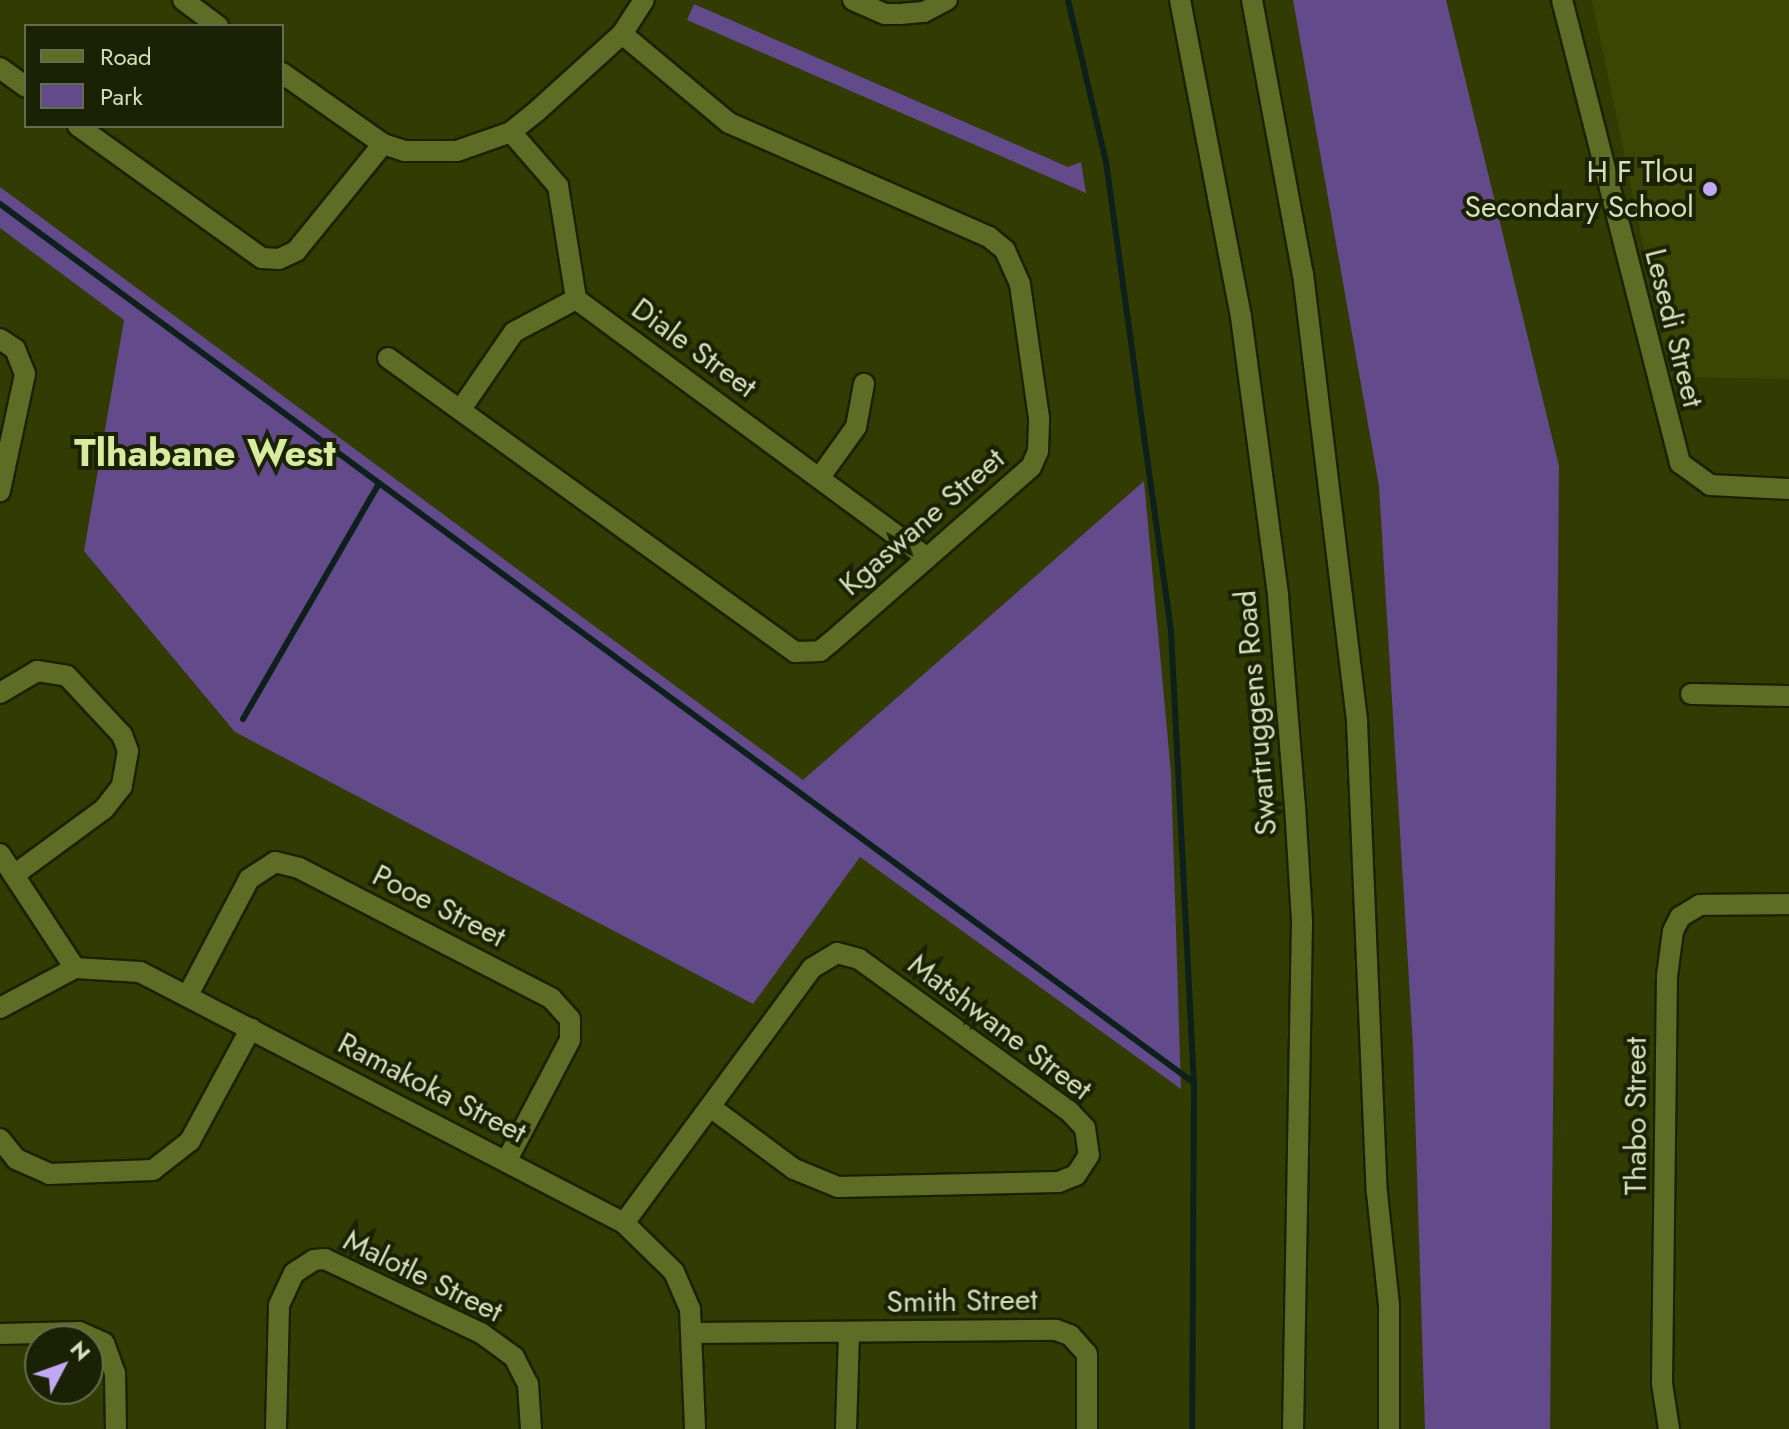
<!DOCTYPE html>
<html>
<head>
<meta charset="utf-8">
<style>
	body { margin:0 }
	#map { position:relative; width:1789px; height:1429px; overflow:hidden; background:#323c02; font-family:Jost,sans-serif }
	div>[style] { position:absolute }
	.built>* { inset:0; background:#3b4504 }
	.green>* { inset:0; background:#624a8b }
	.stream>* { height:6px; margin:-3px; padding:0 3px; transform-origin:3px; border-radius:3px; background:#0e201c }
	.roads { filter:drop-shadow(2px 0 #1b2100) drop-shadow(-2px 0 #1b2100) drop-shadow(0 2px #1b2100) drop-shadow(0 -2px #1b2100) }
	.street>* { height:20px; margin:-10px; padding:0 10px; transform-origin:10px; border-radius:10px; background:#5f6c25 }
	.secondary>* { height:20px; margin:-10px; padding:0 10px; transform-origin:10px; border-radius:10px; background:#5f6c25 }
	.dots>* { width:22px; height:22px; translate:-50% -50%; box-sizing:border-box; border:4px solid #1b2104; border-radius:50% }
	span { translate:-50% -50%; white-space:nowrap; text-align:center; line-height:1.15; -webkit-text-stroke:8px #1b2104; paint-order:stroke }
	.poi-label { font-size:30px; color:#d6dfbc }
	.right { translate:-100% -50%; text-align:right }
	.street-label { font-size:30px; color:#d6dfbc }
	.district-label { font-size:38px; color:#d9eaa1; font-weight:700 }
	.legend { position:absolute; left:24px; top:24px; width:260px; height:104px; box-sizing:border-box; background:#1b2104; border:2px solid #666d4e; margin:0; padding:10px 14px; list-style:none; font-size:24px; color:#d6dfbc }
	.legend li { display:flex; align-items:center; gap:16px; height:40px }
	.legend b { width:40px; border:2px solid #666d4e }
	.north { position:absolute; left:24px; top:1325px; width:80px; height:80px; box-sizing:border-box; background:#1b2104; border:2px solid #666d4e; border-radius:50%; rotate:49deg; font-size:22px; font-weight:700; line-height:32px; text-align:center; color:#d6dfbc }
	.north::after { content:''; display:block; margin:auto; width:28px; height:36px; background:#c1a8f3; clip-path:polygon(50% 0,100% 100%,50% 72%,0 100%) }
</style>
</head>
<body>
<div id="map">
	<div class="built">
		<div style="clip-path:polygon(1592px 0,1789px 0,1789px 379px,1671px 377px)"></div>
	</div>
	<div class="green">
		<div style="clip-path:polygon(1293px 0,1446px 0,1559px 466px,1550px 1429px,1425px 1429px,1413px 1046px,1379px 486px)"></div>
		<div style="clip-path:polygon(694px 4px,1068px 167px,1081px 162px,1086px 193px,687px 20px)"></div>
		<div style="clip-path:polygon(0 187px,803px 780px,1144px 481px,1171px 773px,1181px 1089px,860px 857px,753px 1004px,235px 732px,84px 551px,124px 320px,0 228px)"></div>
	</div>
	<div class="stream">
		<div style="left:1068px;top:0;width:166px;rotate:76.8deg"></div>
		<div style="left:1106px;top:162px;width:473px;rotate:82.1deg"></div>
		<div style="left:1171px;top:631px;width:453px;rotate:87.1deg"></div>
		<div style="left:1194px;top:1083px;width:346px;rotate:90.3deg"></div>
		<div style="left:0;top:204px;width:1483px;rotate:36.36deg"></div>
		<div style="left:243px;top:719px;width:272px;rotate:-60deg"></div>
	</div>
	<div class="roads">
		<div class="street">
			<div style="left:183px;top:0;width:44px;rotate:36.6deg"></div>
			<div style="left:853px;top:0;width:35px;rotate:24deg"></div>
			<div style="left:885px;top:14px;width:15px"></div>
			<div style="left:900px;top:14px;width:24px;rotate:-5deg"></div>
			<div style="left:924px;top:12px;width:26px;rotate:-28deg"></div>
			<div style="left:1562px;top:0;width:478px;rotate:75.7deg"></div>
			<div style="left:1680px;top:463px;width:37px;rotate:36deg"></div>
			<div style="left:1710px;top:485px;width:79px;rotate:2.9deg"></div>
			<div style="left:0;top:68px;width:32px;rotate:36deg"></div>
			<div style="left:282px;top:73px;width:123px;rotate:35.1deg"></div>
			<div style="left:383px;top:144px;width:22px;rotate:18deg"></div>
			<div style="left:404px;top:151px;width:53px"></div>
			<div style="left:457px;top:151px;width:57px;rotate:-19.4deg"></div>
			<div style="left:511px;top:132px;width:33px;rotate:-39deg"></div>
			<div style="left:537px;top:111px;width:115px;rotate:-42.2deg"></div>
			<div style="left:622px;top:34px;width:40px;rotate:-57.1deg"></div>
			<div style="left:78px;top:126px;width:226px;rotate:35.7deg"></div>
			<div style="left:262px;top:258px;width:17px;rotate:3deg"></div>
			<div style="left:279px;top:259px;width:19px;rotate:-25deg"></div>
			<div style="left:296px;top:251px;width:138px;rotate:-50.9deg"></div>
			<div style="left:511px;top:132px;width:72px;rotate:49deg"></div>
			<div style="left:558px;top:186px;width:114px;rotate:80.9deg"></div>
			<div style="left:576px;top:299px;width:435px;rotate:36.4deg"></div>
			<div style="left:0;top:339px;width:18px;rotate:34deg"></div>
			<div style="left:15px;top:349px;width:27px;rotate:68deg"></div>
			<div style="left:25px;top:374px;width:120px;rotate:102.1deg"></div>
			<div style="left:388px;top:358px;width:502px;rotate:35.84deg"></div>
			<div style="left:795px;top:652px;width:25px;rotate:-2deg"></div>
			<div style="left:820px;top:651px;width:13px;rotate:-39deg"></div>
			<div style="left:830px;top:643px;width:267px;rotate:-41.2deg"></div>
			<div style="left:1031px;top:467px;width:17px;rotate:-66deg"></div>
			<div style="left:1038px;top:451px;width:33px;rotate:-88deg"></div>
			<div style="left:1039px;top:418px;width:135px;rotate:-98.1deg"></div>
			<div style="left:1020px;top:284px;width:37px;rotate:-114deg"></div>
			<div style="left:1005px;top:250px;width:21px;rotate:-141deg"></div>
			<div style="left:989px;top:237px;width:284px;rotate:-156.3deg"></div>
			<div style="left:729px;top:123px;width:139px;rotate:-140.2deg"></div>
			<div style="left:461px;top:409px;width:93px;rotate:-55.5deg"></div>
			<div style="left:514px;top:332px;width:70px;rotate:-28deg"></div>
			<div style="left:820px;top:477px;width:62px;rotate:-54.2deg"></div>
			<div style="left:856px;top:427px;width:44px;rotate:-79.5deg"></div>
			<div style="left:0;top:693px;width:43px;rotate:-30.7deg"></div>
			<div style="left:37px;top:671px;width:30px;rotate:9deg"></div>
			<div style="left:67px;top:676px;width:81px;rotate:47deg"></div>
			<div style="left:122px;top:735px;width:17px;rotate:69deg"></div>
			<div style="left:128px;top:751px;width:36px;rotate:100deg"></div>
			<div style="left:122px;top:786px;width:29px;rotate:128deg"></div>
			<div style="left:104px;top:809px;width:112px;rotate:143.7deg"></div>
			<div style="left:1691px;top:694px;width:98px;rotate:1.2deg"></div>
			<div style="left:0;top:854px;width:136px;rotate:56.7deg"></div>
			<div style="left:189px;top:993px;width:129px;rotate:-62.2deg"></div>
			<div style="left:249px;top:879px;width:31px;rotate:-33deg"></div>
			<div style="left:275px;top:862px;width:25px;rotate:14deg"></div>
			<div style="left:299px;top:868px;width:284px;rotate:27.3deg"></div>
			<div style="left:551px;top:998px;width:28px;rotate:48deg"></div>
			<div style="left:570px;top:1019px;width:21px;rotate:90deg"></div>
			<div style="left:570px;top:1040px;width:136px;rotate:117.7deg"></div>
			<div style="left:0;top:1008px;width:85px;rotate:-28.1deg"></div>
			<div style="left:75px;top:968px;width:65px;rotate:3.5deg"></div>
			<div style="left:140px;top:972px;width:545px;rotate:27.41deg"></div>
			<div style="left:624px;top:1223px;width:70px;rotate:44.4deg"></div>
			<div style="left:674px;top:1272px;width:40px;rotate:66.6deg"></div>
			<div style="left:690px;top:1309px;width:120px;rotate:87.6deg"></div>
			<div style="left:0;top:1139px;width:26px;rotate:51deg"></div>
			<div style="left:16px;top:1159px;width:36px;rotate:24deg"></div>
			<div style="left:49px;top:1174px;width:104px;rotate:-2.2deg"></div>
			<div style="left:153px;top:1170px;width:47px;rotate:-38.1deg"></div>
			<div style="left:190px;top:1141px;width:128px;rotate:-61.6deg"></div>
			<div style="left:624px;top:1223px;width:317px;rotate:-53.6deg"></div>
			<div style="left:812px;top:968px;width:29px;rotate:-31deg"></div>
			<div style="left:837px;top:953px;width:23px;rotate:15deg"></div>
			<div style="left:859px;top:959px;width:261px;rotate:35.9deg"></div>
			<div style="left:1070px;top:1112px;width:22px;rotate:47deg"></div>
			<div style="left:1085px;top:1128px;width:27px;rotate:82deg"></div>
			<div style="left:1089px;top:1155px;width:24px;rotate:123deg"></div>
			<div style="left:1076px;top:1175px;width:18px;rotate:158deg"></div>
			<div style="left:1059px;top:1182px;width:221px;rotate:178.7deg"></div>
			<div style="left:838px;top:1187px;width:48px;rotate:-157.8deg"></div>
			<div style="left:794px;top:1169px;width:102px;rotate:-143.4deg"></div>
			<div style="left:693px;top:1333px;width:363px;rotate:-0.5deg"></div>
			<div style="left:1056px;top:1330px;width:15px;rotate:20deg"></div>
			<div style="left:1070px;top:1335px;width:25px;rotate:48deg"></div>
			<div style="left:1087px;top:1354px;width:75px;rotate:90deg"></div>
			<div style="left:0;top:1334px;width:79px;rotate:-1.5deg"></div>
			<div style="left:79px;top:1332px;width:27px;rotate:24deg"></div>
			<div style="left:104px;top:1343px;width:32px;rotate:70deg"></div>
			<div style="left:115px;top:1373px;width:56px;rotate:89deg"></div>
			<div style="left:276px;top:1429px;width:124px;rotate:-88.6deg"></div>
			<div style="left:279px;top:1305px;width:35px;rotate:-65deg"></div>
			<div style="left:294px;top:1273px;width:24px;rotate:-33deg"></div>
			<div style="left:314px;top:1260px;width:11px;rotate:-5deg"></div>
			<div style="left:325px;top:1259px;width:173px;rotate:25.4deg"></div>
			<div style="left:481px;top:1333px;width:41px;rotate:36deg"></div>
			<div style="left:514px;top:1357px;width:30px;rotate:63deg"></div>
			<div style="left:528px;top:1384px;width:45px;rotate:86.2deg"></div>
			<div style="left:846px;top:1429px;width:97px;rotate:-88.2deg"></div>
			<div style="left:1669px;top:1429px;width:47px;rotate:-98.7deg"></div>
			<div style="left:1662px;top:1383px;width:407px;rotate:-89.3deg"></div>
			<div style="left:1667px;top:976px;width:45px;rotate:-82.4deg"></div>
			<div style="left:1673px;top:931px;width:16px;rotate:-63deg"></div>
			<div style="left:1680px;top:917px;width:23px;rotate:-31deg"></div>
			<div style="left:1700px;top:905px;width:89px;rotate:-0.6deg"></div>
		</div>
		<div class="secondary">
			<div style="left:1180px;top:0;width:323px;rotate:79.1deg"></div>
			<div style="left:1241px;top:317px;width:281px;rotate:82.4deg"></div>
			<div style="left:1278px;top:596px;width:211px;rotate:85.4deg"></div>
			<div style="left:1295px;top:806px;width:115px;rotate:86.5deg"></div>
			<div style="left:1302px;top:921px;width:508px;rotate:91.01deg"></div>
			<div style="left:1252px;top:0;width:279px;rotate:79.5deg"></div>
			<div style="left:1303px;top:274px;width:451px;rotate:83.1deg"></div>
			<div style="left:1357px;top:722px;width:471px;rotate:87.6deg"></div>
			<div style="left:1377px;top:1193px;width:113px;rotate:83.9deg"></div>
			<div style="left:1389px;top:1305px;width:124px;rotate:90deg"></div>
		</div>
	</div>
	<div class="dots">
		<div style="left:1710px;top:189px;background:#c1a8f3"></div>
	</div>
	<div class="poi-label">
		<span class="right" style="left:1694px;top:189px">H F Tlou<br>Secondary School</span>
	</div>
	<div class="street-label">
		<span style="left:1674px;top:328px;rotate:76deg">Lesedi Street</span>
		<span style="left:694px;top:348px;rotate:36deg">Diale Street</span>
		<span style="left:922px;top:522px;rotate:-41deg">Kgaswane Street</span>
		<span style="left:1256px;top:713px;rotate:-95deg">Swartruggens Road</span>
		<span style="left:439px;top:906px;rotate:27deg">Pooe Street</span>
		<span style="left:1000px;top:1027px;rotate:37deg">Matshwane Street</span>
		<span style="left:432px;top:1088px;rotate:27deg">Ramakoka Street</span>
		<span style="left:1636px;top:1116px;rotate:-90deg">Thabo Street</span>
		<span style="left:423px;top:1276px;rotate:26deg">Malotle Street</span>
		<span style="left:962px;top:1301px;rotate:-1deg">Smith Street</span>
	</div>
	<div class="district-label">
		<span style="left:205px;top:453px">Tlhabane West</span>
	</div>
	<ul class="legend">
	<li><b style="height:10px;background:#5f6c25"></b>Road</li>
	<li><b style="height:22px;background:#624a8b"></b>Park</li>
	</ul>
	<div class="north">N</div>
</div>
</body>
</html>
